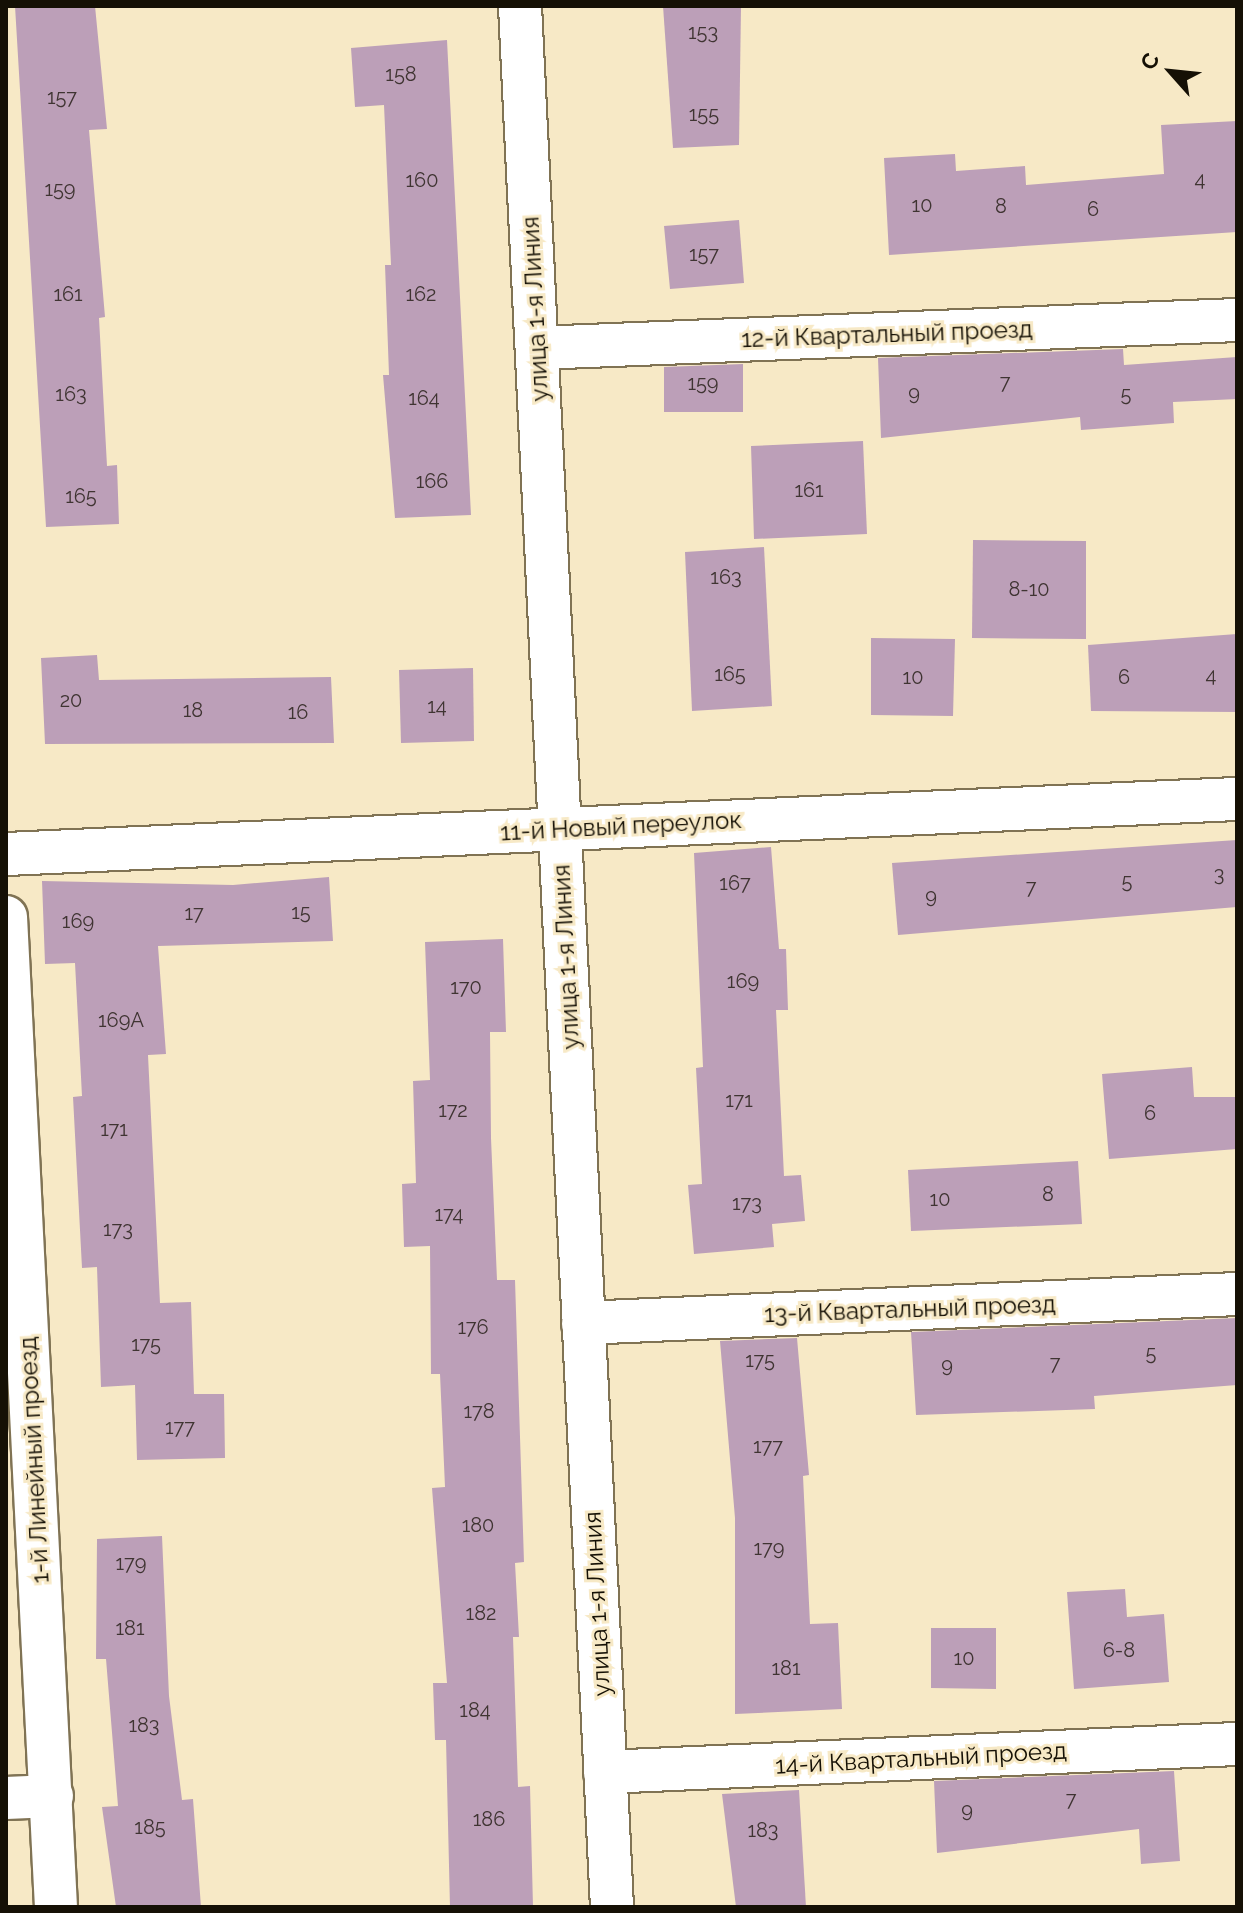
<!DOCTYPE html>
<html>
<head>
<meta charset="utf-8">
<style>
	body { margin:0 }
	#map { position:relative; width:1243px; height:1913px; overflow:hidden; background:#f7e9c6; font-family:Raleway,sans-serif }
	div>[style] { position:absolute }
	.building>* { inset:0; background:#bc9fb8 }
	.roads { filter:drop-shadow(2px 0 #807354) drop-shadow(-2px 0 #807354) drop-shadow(0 2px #807354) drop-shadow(0 -2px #807354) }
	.street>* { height:42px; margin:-21px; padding:0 21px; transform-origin:21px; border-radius:21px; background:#fff }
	span { translate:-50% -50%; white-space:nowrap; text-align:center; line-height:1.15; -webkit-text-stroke:6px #f7e9c6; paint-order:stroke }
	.number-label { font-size:20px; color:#3f3432 }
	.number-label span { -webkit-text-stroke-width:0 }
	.street-label { font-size:24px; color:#151005 }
	.frame { position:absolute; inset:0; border:8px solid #151005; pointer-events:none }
	.north { position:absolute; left:1131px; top:32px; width:80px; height:80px; -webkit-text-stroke:6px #f7e9c6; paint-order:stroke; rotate:297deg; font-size:22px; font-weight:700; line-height:32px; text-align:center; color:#151005 }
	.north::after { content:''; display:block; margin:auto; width:28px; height:36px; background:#151005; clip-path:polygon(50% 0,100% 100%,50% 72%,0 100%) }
</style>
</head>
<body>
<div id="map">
	<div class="building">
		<div style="clip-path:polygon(15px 6px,95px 6px,107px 129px,89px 130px,105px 317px,99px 318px,107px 466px,117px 465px,119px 524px,46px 527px)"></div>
		<div style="clip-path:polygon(663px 6px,741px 6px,739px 145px,673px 148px)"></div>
		<div style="clip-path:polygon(447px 40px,471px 515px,395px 518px,383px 375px,389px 375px,385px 265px,391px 265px,384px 105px,355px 107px,351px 48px)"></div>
		<div style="clip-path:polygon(1237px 121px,1237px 232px,889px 255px,884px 158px,955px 154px,956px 171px,1025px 166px,1026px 185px,1164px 174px,1161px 125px)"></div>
		<div style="clip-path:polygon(739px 220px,744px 283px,670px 289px,664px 226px)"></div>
		<div style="clip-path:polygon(1123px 349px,1124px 365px,1237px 357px,1237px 399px,1173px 402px,1174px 423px,1081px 430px,1080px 417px,881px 438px,878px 358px)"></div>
		<div style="clip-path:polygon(743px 364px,743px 412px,664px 412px,664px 367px)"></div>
		<div style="clip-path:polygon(863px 441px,867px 534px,754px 539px,751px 446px)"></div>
		<div style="clip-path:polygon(973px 540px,1086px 541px,1086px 639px,972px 638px)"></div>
		<div style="clip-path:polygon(764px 547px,772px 706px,692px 711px,685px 552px)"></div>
		<div style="clip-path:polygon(1237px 634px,1237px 712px,1091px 711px,1088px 645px)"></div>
		<div style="clip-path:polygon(871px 638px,955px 639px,953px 716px,871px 715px)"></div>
		<div style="clip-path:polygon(97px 655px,99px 680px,331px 677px,334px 743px,45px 744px,41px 658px)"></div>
		<div style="clip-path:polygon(473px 668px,474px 741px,401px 743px,399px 670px)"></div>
		<div style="clip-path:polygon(1237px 840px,1237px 907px,898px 935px,892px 863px)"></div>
		<div style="clip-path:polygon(771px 847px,779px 949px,786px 949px,788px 1010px,776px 1010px,784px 1176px,801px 1175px,805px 1221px,772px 1224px,774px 1247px,694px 1254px,688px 1185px,702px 1184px,696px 1068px,703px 1067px,694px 853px)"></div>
		<div style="clip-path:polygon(329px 877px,333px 941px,158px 946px,166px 1054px,148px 1055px,160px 1303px,191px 1302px,194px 1394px,224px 1394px,225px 1458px,137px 1460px,135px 1385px,101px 1387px,97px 1267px,82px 1268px,73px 1097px,82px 1096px,75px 963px,45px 964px,42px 881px,233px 885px)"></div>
		<div style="clip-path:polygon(503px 939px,506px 1032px,490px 1032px,491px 1138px,497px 1280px,515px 1280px,524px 1562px,515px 1563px,519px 1637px,513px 1637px,518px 1787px,530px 1786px,533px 1907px,450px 1907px,446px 1740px,435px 1740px,433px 1683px,447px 1683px,432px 1488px,445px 1487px,440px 1374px,431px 1374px,430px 1246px,404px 1247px,402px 1184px,416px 1183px,413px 1081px,430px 1080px,425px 942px)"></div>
		<div style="clip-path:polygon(1192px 1067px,1194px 1097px,1237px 1097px,1237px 1149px,1109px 1159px,1102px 1074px)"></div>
		<div style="clip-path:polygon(1078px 1161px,1082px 1224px,911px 1231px,908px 1170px)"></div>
		<div style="clip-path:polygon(1237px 1318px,1237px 1385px,1094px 1396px,1095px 1409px,916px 1415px,911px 1332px)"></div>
		<div style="clip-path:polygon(797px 1338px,809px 1475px,803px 1476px,810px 1624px,838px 1623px,842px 1709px,735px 1714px,735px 1518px,720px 1341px)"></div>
		<div style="clip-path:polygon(162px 1536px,169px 1696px,182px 1800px,193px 1799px,201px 1907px,116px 1907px,102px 1807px,118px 1806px,106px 1659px,96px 1659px,97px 1539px)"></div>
		<div style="clip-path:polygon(1125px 1589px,1127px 1617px,1164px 1614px,1169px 1682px,1074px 1689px,1067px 1592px)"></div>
		<div style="clip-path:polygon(931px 1628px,996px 1628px,996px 1689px,931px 1688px)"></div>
		<div style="clip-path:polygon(1174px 1771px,1180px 1861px,1141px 1864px,1139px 1829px,937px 1853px,934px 1781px)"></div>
		<div style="clip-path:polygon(799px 1790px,806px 1907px,736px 1907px,722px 1794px)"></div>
	</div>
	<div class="roads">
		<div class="street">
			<div style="left:520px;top:6px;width:1903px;rotate:87.23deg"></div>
			<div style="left:537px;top:348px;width:701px;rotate:-2.29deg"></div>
			<div style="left:6px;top:854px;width:1232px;rotate:-2.56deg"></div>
			<div style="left:6px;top:917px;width:991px;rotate:87.11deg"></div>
			<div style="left:583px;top:1323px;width:655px;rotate:-2.54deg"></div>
			<div style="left:605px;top:1772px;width:633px;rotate:-2.54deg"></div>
			<div style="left:6px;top:1798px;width:46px;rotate:-2.5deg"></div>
		</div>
	</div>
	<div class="number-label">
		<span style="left:703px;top:32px">153</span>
		<span style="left:401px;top:74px">158</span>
		<span style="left:62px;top:97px">157</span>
		<span style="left:704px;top:114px">155</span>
		<span style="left:1200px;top:179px">4</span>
		<span style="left:422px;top:180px">160</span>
		<span style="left:60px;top:189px">159</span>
		<span style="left:922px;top:205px">10</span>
		<span style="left:1001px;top:206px">8</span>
		<span style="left:1093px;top:209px">6</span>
		<span style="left:704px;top:254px">157</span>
		<span style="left:68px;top:294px">161</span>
		<span style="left:421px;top:294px">162</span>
		<span style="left:1005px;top:382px">7</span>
		<span style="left:703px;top:383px">159</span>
		<span style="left:914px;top:393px">9</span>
		<span style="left:71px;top:394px">163</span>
		<span style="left:1126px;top:394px">5</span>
		<span style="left:424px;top:398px">164</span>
		<span style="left:432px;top:481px">166</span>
		<span style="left:809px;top:490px">161</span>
		<span style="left:81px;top:496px">165</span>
		<span style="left:726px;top:577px">163</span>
		<span style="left:1029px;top:589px">8-10</span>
		<span style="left:730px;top:674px">165</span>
		<span style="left:1211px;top:675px">4</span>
		<span style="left:913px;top:677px">10</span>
		<span style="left:1124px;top:677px">6</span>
		<span style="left:71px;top:700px">20</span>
		<span style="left:437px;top:706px">14</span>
		<span style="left:193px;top:710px">18</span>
		<span style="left:298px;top:712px">16</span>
		<span style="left:1219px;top:874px">3</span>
		<span style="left:1127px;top:881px">5</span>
		<span style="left:735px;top:883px">167</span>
		<span style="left:1031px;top:887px">7</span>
		<span style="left:931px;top:896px">9</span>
		<span style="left:301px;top:912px">15</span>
		<span style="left:194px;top:913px">17</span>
		<span style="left:78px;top:921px">169</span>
		<span style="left:743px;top:981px">169</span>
		<span style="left:466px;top:987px">170</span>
		<span style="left:121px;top:1020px">169А</span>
		<span style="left:739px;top:1100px">171</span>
		<span style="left:453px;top:1110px">172</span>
		<span style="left:1150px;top:1113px">6</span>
		<span style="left:114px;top:1129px">171</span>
		<span style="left:1048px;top:1194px">8</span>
		<span style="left:940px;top:1199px">10</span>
		<span style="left:747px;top:1203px">173</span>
		<span style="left:449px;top:1214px">174</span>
		<span style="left:118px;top:1229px">173</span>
		<span style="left:473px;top:1327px">176</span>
		<span style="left:146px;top:1344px">175</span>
		<span style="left:1151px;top:1353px">5</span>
		<span style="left:760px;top:1360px">175</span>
		<span style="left:1055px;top:1363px">7</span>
		<span style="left:947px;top:1365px">9</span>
		<span style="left:479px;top:1411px">178</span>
		<span style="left:180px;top:1427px">177</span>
		<span style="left:768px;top:1446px">177</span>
		<span style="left:478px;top:1525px">180</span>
		<span style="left:769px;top:1548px">179</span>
		<span style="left:131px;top:1563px">179</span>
		<span style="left:481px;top:1613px">182</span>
		<span style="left:130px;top:1628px">181</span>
		<span style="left:1119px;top:1650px">6-8</span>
		<span style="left:964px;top:1658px">10</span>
		<span style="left:786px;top:1668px">181</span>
		<span style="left:475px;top:1710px">184</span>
		<span style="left:144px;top:1725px">183</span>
		<span style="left:1071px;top:1799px">7</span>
		<span style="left:967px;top:1810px">9</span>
		<span style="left:489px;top:1819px">186</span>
		<span style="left:150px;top:1827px">185</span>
		<span style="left:763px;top:1830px">183</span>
	</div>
	<div class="street-label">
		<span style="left:535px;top:309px;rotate:-93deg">улица 1-я Линия</span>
		<span style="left:887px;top:334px;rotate:-2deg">12-й Квартальный проезд</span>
		<span style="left:621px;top:826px;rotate:-3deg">11-й Новый переулок</span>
		<span style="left:566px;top:957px;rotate:-93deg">улица 1-я Линия</span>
		<span style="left:910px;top:1309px;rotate:-2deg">13-й Квартальный проезд</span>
		<span style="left:34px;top:1460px;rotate:-93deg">1-й Линейный проезд</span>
		<span style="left:597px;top:1604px;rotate:-93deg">улица 1-я Линия</span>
		<span style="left:921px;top:1758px;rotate:-3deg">14-й Квартальный проезд</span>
	</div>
	<div class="frame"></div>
	<div class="north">С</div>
</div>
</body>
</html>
